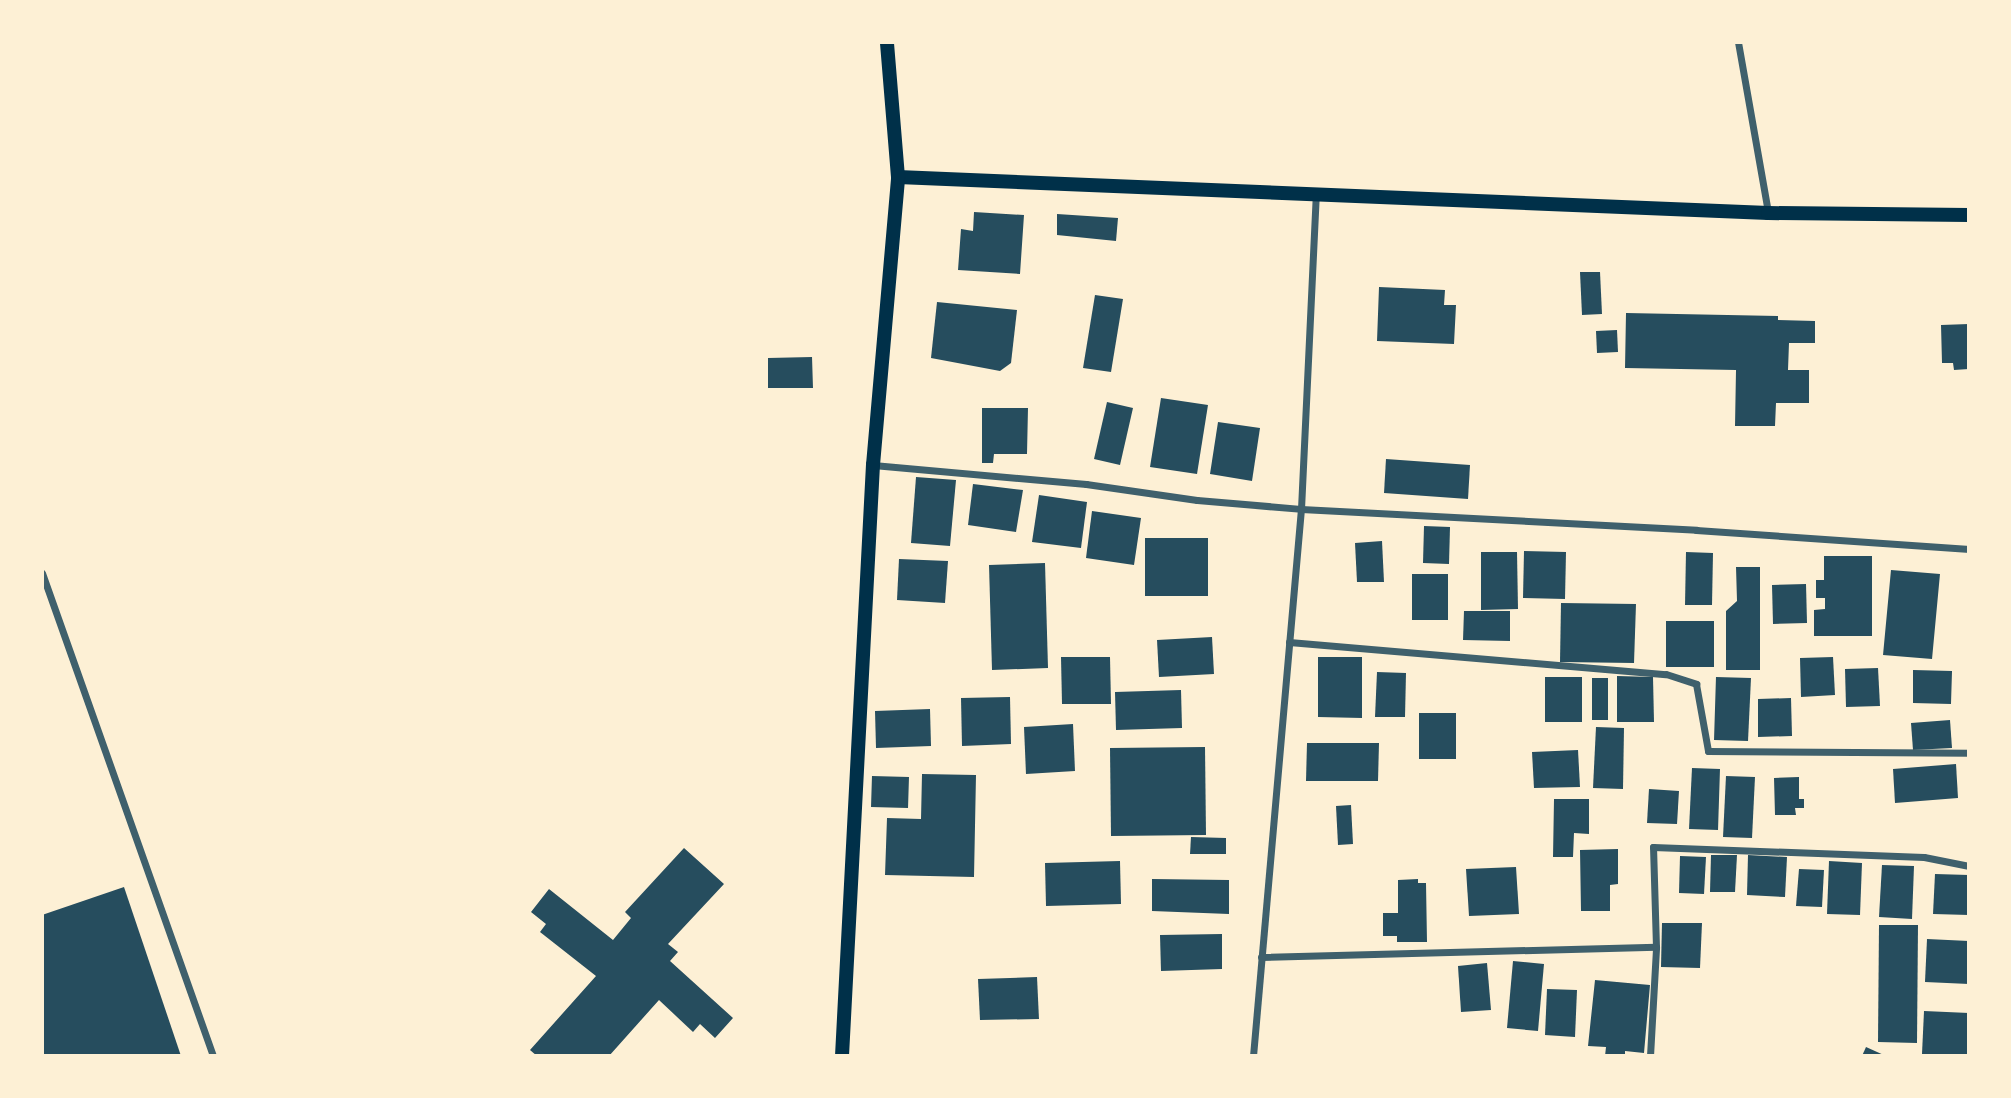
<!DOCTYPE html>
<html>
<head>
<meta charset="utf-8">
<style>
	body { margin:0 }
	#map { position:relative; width:2011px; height:1098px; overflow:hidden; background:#fdf0d5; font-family:Commissioner,sans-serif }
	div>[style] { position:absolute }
	.building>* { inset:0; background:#264d5e }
	.minor>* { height:7px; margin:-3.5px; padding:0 3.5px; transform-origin:3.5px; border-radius:3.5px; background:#3f606c }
	.secondary>* { height:14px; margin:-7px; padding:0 7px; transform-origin:7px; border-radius:7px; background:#003049 }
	span { translate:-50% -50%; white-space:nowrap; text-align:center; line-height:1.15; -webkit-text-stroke:5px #fdf0d5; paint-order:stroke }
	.frame { position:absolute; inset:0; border:44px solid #fdf0d5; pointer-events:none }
</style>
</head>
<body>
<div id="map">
	<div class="building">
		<div style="clip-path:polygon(974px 212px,1024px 215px,1020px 274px,958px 270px,961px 229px,973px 231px)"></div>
		<div style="clip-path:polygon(1057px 214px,1118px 218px,1116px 241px,1057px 235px)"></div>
		<div style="clip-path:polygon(1580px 272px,1600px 272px,1602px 314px,1582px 315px)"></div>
		<div style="clip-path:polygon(1379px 287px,1445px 290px,1444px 305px,1456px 305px,1454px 344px,1377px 341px)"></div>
		<div style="clip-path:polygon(1095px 295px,1123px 299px,1111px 372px,1083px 368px)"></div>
		<div style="clip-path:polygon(937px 302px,1017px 310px,1011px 363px,1000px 371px,931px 358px)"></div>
		<div style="clip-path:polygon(1626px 313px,1778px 316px,1778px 320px,1815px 321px,1815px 343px,1789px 343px,1788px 370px,1809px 370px,1809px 403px,1776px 403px,1775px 426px,1735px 426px,1736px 370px,1625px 368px)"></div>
		<div style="clip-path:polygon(1969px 324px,1969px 369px,1954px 370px,1953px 363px,1942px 363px,1941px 325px)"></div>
		<div style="clip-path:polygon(1617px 330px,1618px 352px,1597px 353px,1596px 331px)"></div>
		<div style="clip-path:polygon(812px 357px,813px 388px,768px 388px,768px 358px)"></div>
		<div style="clip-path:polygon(1161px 398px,1208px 405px,1197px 474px,1150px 467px)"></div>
		<div style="clip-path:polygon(1107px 402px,1133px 408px,1120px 465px,1094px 459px)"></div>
		<div style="clip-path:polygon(982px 408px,1028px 408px,1027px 454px,994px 454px,993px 463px,982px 463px)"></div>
		<div style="clip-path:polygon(1218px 422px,1260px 428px,1252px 481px,1210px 474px)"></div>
		<div style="clip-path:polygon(1386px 459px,1470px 465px,1468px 499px,1384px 493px)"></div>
		<div style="clip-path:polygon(916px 477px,956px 480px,950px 546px,911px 543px)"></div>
		<div style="clip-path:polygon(973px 484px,1023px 490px,1016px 532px,968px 525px)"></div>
		<div style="clip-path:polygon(1039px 495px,1087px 502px,1081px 548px,1032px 542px)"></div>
		<div style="clip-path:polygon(1092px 511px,1141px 518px,1134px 565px,1086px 558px)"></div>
		<div style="clip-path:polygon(1424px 526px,1450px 527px,1449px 564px,1423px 563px)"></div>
		<div style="clip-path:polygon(1145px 538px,1208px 538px,1208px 596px,1145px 596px)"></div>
		<div style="clip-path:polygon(1382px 541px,1384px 582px,1357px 582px,1355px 543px)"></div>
		<div style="clip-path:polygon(1524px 551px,1566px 552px,1565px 599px,1523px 598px)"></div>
		<div style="clip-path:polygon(1481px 552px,1517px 552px,1518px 609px,1481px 610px)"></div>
		<div style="clip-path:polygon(1686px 552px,1713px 553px,1712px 605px,1685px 605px)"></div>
		<div style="clip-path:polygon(1824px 556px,1872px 556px,1872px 636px,1814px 636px,1814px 610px,1825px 609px,1825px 598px,1816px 598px,1816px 580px,1824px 580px)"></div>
		<div style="clip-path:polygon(899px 559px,948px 561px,945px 603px,897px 600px)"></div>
		<div style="clip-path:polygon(1045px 563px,1048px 668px,992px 670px,989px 565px)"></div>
		<div style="clip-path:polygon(1736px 567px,1760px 567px,1760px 670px,1726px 670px,1726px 611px,1737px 601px)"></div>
		<div style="clip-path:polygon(1891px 570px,1940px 574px,1932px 659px,1883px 655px)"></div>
		<div style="clip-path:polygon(1412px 574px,1448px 574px,1448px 620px,1412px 620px)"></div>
		<div style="clip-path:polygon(1806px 584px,1807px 623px,1773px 624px,1772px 585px)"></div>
		<div style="clip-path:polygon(1561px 603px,1636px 604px,1634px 663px,1560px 662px)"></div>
		<div style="clip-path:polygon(1464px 611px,1510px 611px,1510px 641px,1463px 640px)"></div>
		<div style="clip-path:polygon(1666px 621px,1714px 621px,1714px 667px,1666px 667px)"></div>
		<div style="clip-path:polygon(1212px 637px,1214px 674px,1159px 677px,1157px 640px)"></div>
		<div style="clip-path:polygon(1061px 657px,1110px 657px,1111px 704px,1062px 704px)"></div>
		<div style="clip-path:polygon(1318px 657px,1362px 657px,1362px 718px,1318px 717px)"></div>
		<div style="clip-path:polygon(1833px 657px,1835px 695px,1801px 697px,1800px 658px)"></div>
		<div style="clip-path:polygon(1878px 668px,1880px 706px,1846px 707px,1845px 669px)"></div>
		<div style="clip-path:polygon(1913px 670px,1952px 671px,1951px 704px,1913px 703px)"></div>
		<div style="clip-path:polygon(1377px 672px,1406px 673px,1405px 717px,1375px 717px)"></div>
		<div style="clip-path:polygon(1617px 676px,1653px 677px,1654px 722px,1617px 722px)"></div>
		<div style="clip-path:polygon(1545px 677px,1582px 677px,1582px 722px,1545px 722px)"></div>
		<div style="clip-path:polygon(1716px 677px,1751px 678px,1748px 741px,1714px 740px)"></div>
		<div style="clip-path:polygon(1592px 678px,1608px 678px,1608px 720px,1592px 720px)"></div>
		<div style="clip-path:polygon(1181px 690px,1182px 728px,1116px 730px,1115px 692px)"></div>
		<div style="clip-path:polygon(1010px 697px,1011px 744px,962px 746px,961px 698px)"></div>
		<div style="clip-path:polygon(1791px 698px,1792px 736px,1758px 737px,1758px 699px)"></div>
		<div style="clip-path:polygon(930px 709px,931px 746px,876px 748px,875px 711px)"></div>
		<div style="clip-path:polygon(1419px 713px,1456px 713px,1456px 759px,1419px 759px)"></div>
		<div style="clip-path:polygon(1950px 720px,1952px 748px,1913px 750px,1911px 723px)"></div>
		<div style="clip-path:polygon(1073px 724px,1075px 771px,1026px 774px,1024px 727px)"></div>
		<div style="clip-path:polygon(1596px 727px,1624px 728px,1623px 789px,1593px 788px)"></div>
		<div style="clip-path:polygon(1307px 743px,1379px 743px,1378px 781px,1306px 781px)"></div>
		<div style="clip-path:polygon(1205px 747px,1206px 835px,1111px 836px,1110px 748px)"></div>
		<div style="clip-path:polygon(1578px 750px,1580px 787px,1534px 788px,1532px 752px)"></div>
		<div style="clip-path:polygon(1956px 764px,1958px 798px,1895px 803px,1893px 769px)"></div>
		<div style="clip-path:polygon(1692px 768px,1720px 769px,1718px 830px,1689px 829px)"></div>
		<div style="clip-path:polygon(922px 774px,976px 775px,974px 877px,885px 875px,887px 818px,921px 819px)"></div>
		<div style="clip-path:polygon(872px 776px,909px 777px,908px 808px,871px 807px)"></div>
		<div style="clip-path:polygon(1726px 776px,1755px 777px,1752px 838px,1723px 837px)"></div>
		<div style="clip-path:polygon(1799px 777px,1799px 799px,1804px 799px,1804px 808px,1795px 808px,1796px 815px,1775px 815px,1774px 778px)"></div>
		<div style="clip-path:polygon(1649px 789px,1679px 791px,1677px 824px,1647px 823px)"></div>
		<div style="clip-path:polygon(1554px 799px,1589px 799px,1589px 834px,1574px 833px,1573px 857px,1553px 857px)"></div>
		<div style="clip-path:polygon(1351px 805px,1353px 844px,1338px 845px,1336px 806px)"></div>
		<div style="clip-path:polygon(1191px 837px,1226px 838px,1226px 854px,1190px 854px)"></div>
		<div style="clip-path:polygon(684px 848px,724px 884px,668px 944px,678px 952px,670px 961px,733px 1018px,715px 1038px,700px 1024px,693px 1032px,659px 1000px,609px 1056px,537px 1056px,530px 1050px,596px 976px,540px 932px,546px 924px,531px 912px,549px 889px,613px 940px,631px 918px,625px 912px)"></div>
		<div style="clip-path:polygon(1618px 849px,1618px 884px,1610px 885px,1610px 911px,1581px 911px,1580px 850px)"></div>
		<div style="clip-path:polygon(1711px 855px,1737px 855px,1735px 892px,1710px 892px)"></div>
		<div style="clip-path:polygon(1748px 855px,1787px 857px,1785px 897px,1747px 895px)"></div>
		<div style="clip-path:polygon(1680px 856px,1706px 857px,1704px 894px,1679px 893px)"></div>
		<div style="clip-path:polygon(1120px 861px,1121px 904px,1046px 906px,1045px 863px)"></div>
		<div style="clip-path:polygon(1829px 861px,1862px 863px,1860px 915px,1827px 914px)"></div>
		<div style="clip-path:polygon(1882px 865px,1914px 866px,1912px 919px,1879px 917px)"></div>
		<div style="clip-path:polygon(1516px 867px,1519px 914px,1469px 916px,1466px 869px)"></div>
		<div style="clip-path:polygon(1799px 869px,1824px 870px,1822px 907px,1796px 906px)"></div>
		<div style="clip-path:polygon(1935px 874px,1969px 875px,1969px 915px,1933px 914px)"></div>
		<div style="clip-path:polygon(1152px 879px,1229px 880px,1229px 914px,1152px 911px)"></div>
		<div style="clip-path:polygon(1418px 879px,1418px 883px,1426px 883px,1427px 942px,1397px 942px,1397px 936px,1383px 936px,1383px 913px,1398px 913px,1398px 880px)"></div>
		<div style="clip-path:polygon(124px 887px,181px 1056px,42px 1056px,42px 915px)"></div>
		<div style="clip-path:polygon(1662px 923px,1702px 923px,1700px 968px,1661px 967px)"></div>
		<div style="clip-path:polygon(1879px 925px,1918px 925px,1917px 1043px,1878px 1042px)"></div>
		<div style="clip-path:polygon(1222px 934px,1222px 969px,1161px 971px,1160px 935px)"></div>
		<div style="clip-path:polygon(1927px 939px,1969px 941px,1969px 984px,1925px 982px)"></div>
		<div style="clip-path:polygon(1513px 961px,1544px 964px,1538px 1031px,1507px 1028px)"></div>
		<div style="clip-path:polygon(1487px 963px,1491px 1010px,1461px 1012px,1458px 966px)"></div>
		<div style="clip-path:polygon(1037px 977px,1039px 1019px,980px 1020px,978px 979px)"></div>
		<div style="clip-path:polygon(1595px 980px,1650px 985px,1644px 1053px,1625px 1051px,1625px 1056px,1605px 1056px,1606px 1047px,1588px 1046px)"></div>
		<div style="clip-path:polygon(1547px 989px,1577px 990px,1575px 1037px,1545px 1035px)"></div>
		<div style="clip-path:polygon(1924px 1011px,1969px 1013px,1969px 1056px,1922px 1054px)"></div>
		<div style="clip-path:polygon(1866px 1047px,1886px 1056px,1862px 1056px)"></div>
	</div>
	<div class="minor">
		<div style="left:1738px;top:42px;width:173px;rotate:80deg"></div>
		<div style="left:873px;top:465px;width:214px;rotate:5.1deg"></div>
		<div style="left:1086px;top:484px;width:112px;rotate:8.2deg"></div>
		<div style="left:1197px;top:500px;width:104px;rotate:4.9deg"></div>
		<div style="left:1301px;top:509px;width:396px;rotate:3deg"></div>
		<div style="left:1696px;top:530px;width:274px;rotate:4deg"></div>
		<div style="left:42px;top:573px;width:512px;rotate:70.5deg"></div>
		<div style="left:1289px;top:642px;width:378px;rotate:4.9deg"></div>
		<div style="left:1666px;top:674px;width:32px;rotate:18deg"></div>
		<div style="left:1696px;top:684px;width:68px;rotate:79.8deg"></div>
		<div style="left:1708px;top:751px;width:261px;rotate:0.4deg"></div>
		<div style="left:1261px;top:957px;width:395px;rotate:-1.5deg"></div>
		<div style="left:1253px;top:1056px;width:549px;rotate:-84.99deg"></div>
		<div style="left:1301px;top:509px;width:314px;rotate:-87.3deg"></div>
		<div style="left:1650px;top:1056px;width:109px;rotate:-86.8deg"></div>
		<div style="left:1656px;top:947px;width:100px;rotate:-91.7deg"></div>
		<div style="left:1653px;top:847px;width:271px;rotate:2.1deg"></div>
		<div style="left:1924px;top:857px;width:46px;rotate:11.3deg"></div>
	</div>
	<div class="secondary">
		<div style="left:898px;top:177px;width:871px;rotate:2.37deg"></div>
		<div style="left:1768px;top:213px;width:201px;rotate:0.6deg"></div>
		<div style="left:842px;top:1056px;width:592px;rotate:-87deg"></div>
		<div style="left:873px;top:465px;width:289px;rotate:-85deg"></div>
		<div style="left:898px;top:177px;width:135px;rotate:-94.7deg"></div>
	</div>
	<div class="frame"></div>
</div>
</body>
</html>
